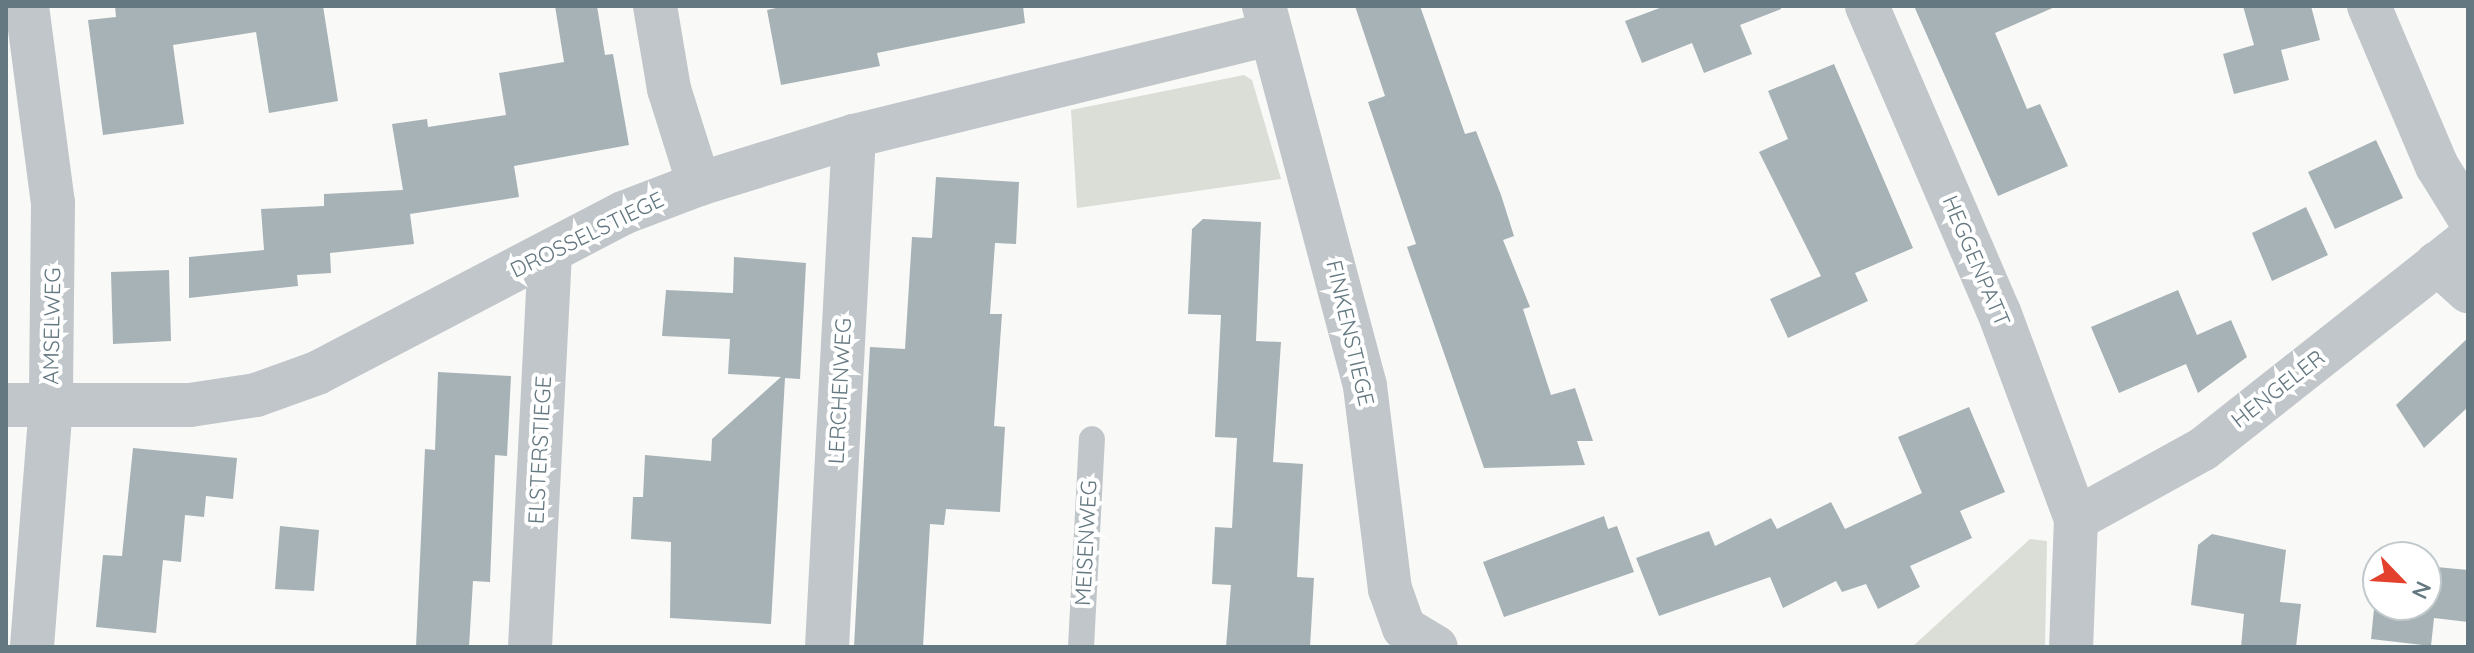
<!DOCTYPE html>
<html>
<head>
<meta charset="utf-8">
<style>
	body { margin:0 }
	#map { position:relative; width:2474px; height:653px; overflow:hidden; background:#f9f9f7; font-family:Quicksand,sans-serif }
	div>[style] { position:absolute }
	.green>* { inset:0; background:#daded6 }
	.building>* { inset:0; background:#a7b2b6 }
	.service>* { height:26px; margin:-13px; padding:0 13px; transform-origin:13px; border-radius:13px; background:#c0c6c9 }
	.minor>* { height:44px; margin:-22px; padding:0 22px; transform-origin:22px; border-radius:22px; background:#c0c6c9 }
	span { translate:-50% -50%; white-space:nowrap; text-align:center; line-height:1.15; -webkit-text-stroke:8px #fff; paint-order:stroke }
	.street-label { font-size:22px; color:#647881 }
	.frame { position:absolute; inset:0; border:8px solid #647881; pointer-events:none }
	.north { position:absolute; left:2362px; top:541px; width:80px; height:80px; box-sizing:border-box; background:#fff; border:2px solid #c1c9cd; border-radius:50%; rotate:115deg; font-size:22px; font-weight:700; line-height:32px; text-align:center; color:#647881 }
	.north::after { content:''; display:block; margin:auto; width:28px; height:36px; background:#e3412d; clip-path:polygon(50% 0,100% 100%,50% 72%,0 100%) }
</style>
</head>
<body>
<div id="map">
	<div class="green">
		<div style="clip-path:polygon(1244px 75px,1252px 80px,1281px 179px,1077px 208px,1071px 110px)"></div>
		<div style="clip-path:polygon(2030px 539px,2047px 541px,2045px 647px,1912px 647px)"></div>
	</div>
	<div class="building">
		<div style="clip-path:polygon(115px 6px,323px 6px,338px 101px,269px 113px,256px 32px,173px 45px,184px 124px,103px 135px,88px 20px,116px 17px)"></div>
		<div style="clip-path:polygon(555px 6px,597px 6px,605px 55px,613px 54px,629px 145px,514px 166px,519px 197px,410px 214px,414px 244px,330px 253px,331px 273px,297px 275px,298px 286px,189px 298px,189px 257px,264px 250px,261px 209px,324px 206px,324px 194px,403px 190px,392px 124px,427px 119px,428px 127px,506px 115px,499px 73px,564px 62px)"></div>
		<div style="clip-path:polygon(785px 6px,1023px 6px,1025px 23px,877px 53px,880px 66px,781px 85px,767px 10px)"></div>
		<div style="clip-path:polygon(1355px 6px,1420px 6px,1465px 134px,1476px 131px,1501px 195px,1514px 236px,1503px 240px,1530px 307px,1523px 309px,1551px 395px,1575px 388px,1593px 441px,1577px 441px,1585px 465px,1484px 468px,1407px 247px,1416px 244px,1368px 102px,1385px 96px)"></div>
		<div style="clip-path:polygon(1665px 6px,1781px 6px,1781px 9px,1740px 25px,1752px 54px,1704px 73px,1692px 43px,1642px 63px,1625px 21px)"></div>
		<div style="clip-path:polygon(1914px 6px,2057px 6px,1995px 33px,2027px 109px,2040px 104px,2068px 166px,1998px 196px)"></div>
		<div style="clip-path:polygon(2243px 6px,2311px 6px,2320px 40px,2281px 50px,2289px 80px,2234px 94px,2223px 54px,2254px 45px)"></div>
		<div style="clip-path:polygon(1834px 64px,1913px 248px,1855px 273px,1868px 301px,1788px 338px,1770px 299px,1821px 276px,1759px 152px,1788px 139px,1768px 91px)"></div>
		<div style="clip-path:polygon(2376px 140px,2403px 198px,2335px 229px,2308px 172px)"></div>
		<div style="clip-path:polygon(936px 177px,1019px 182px,1016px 244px,995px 243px,990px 314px,1002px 314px,994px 426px,1005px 427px,1000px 512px,946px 509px,944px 525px,930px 524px,923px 647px,854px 647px,870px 347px,905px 349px,912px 237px,932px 238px)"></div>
		<div style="clip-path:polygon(2306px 207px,2328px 255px,2272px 281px,2252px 233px)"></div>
		<div style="clip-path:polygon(1203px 219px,1261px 222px,1256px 341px,1281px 342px,1273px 462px,1303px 464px,1297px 577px,1314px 578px,1310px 647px,1226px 647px,1231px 585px,1212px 584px,1215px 527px,1232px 528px,1237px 438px,1215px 437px,1221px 315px,1188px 314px,1192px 229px)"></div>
		<div style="clip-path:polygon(734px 257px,806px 263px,800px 379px,785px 378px,771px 624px,670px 618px,671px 542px,631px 539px,633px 497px,643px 497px,645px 455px,711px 461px,712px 439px,781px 377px,728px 374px,730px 339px,662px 336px,666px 290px,733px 293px)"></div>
		<div style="clip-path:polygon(169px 270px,171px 341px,113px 344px,111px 272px)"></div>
		<div style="clip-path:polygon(2178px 290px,2197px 335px,2231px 320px,2247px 357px,2198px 393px,2186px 364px,2119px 393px,2091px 327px)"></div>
		<div style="clip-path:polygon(2468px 338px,2468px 407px,2424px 448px,2396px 405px)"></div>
		<div style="clip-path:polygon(438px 372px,511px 376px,507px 456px,495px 455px,490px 582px,473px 581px,469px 647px,416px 647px,425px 449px,435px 450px)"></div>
		<div style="clip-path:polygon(1969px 407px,2005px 492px,1960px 511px,1972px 538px,1910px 566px,1920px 587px,1878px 609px,1866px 584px,1842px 592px,1836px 581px,1783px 608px,1770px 577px,1659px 616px,1636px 558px,1709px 531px,1715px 546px,1771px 518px,1777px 529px,1831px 502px,1845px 529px,1922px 493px,1898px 437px)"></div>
		<div style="clip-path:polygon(133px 448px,237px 458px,233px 499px,206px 496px,204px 517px,185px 515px,181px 562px,163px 560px,156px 633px,96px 627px,103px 555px,122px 556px)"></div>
		<div style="clip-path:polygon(1604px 516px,1608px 529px,1617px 526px,1634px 572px,1504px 617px,1483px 562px)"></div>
		<div style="clip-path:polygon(280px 526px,319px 530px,314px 591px,275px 589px)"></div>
		<div style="clip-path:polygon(2212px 534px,2286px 550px,2280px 602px,2301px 604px,2296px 647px,2241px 647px,2244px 614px,2191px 605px,2198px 545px)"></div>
		<div style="clip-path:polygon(2426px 566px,2468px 570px,2468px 622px,2434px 618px,2431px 646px,2371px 639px,2375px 599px,2378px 605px,2426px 605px)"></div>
	</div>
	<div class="service">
		<div style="left:1081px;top:647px;width:208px;rotate:-87deg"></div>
	</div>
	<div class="minor">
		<div style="left:27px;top:6px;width:199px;rotate:82.5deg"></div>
		<div style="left:53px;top:203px;width:202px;rotate:90.6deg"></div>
		<div style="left:51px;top:405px;width:243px;rotate:94.5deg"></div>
		<div style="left:655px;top:6px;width:84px;rotate:80.4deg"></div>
		<div style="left:669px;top:89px;width:100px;rotate:72.5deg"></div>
		<div style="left:1264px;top:6px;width:393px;rotate:75.1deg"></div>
		<div style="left:1365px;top:386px;width:205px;rotate:83deg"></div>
		<div style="left:1390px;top:589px;width:41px;rotate:70.3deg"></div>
		<div style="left:1404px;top:628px;width:37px;rotate:31deg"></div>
		<div style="left:1867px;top:6px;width:333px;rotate:66.7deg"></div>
		<div style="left:1999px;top:312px;width:221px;rotate:69.6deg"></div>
		<div style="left:2076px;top:519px;width:128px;rotate:92.2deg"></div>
		<div style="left:2369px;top:6px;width:174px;rotate:67deg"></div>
		<div style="left:2437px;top:166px;width:59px;rotate:58.2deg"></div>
		<div style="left:2437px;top:263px;width:42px;rotate:42.1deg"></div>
		<div style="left:6px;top:405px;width:184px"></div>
		<div style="left:190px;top:405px;width:67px;rotate:-8.6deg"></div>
		<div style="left:256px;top:395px;width:65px;rotate:-19.8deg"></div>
		<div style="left:317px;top:373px;width:345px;rotate:-27.6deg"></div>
		<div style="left:623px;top:213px;width:81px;rotate:-20.9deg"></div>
		<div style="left:699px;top:184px;width:162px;rotate:-17.2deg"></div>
		<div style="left:854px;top:136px;width:428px;rotate:-13.8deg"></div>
		<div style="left:2076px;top:519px;width:145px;rotate:-28.9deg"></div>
		<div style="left:2203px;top:449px;width:337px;rotate:-38.3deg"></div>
		<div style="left:530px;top:647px;width:395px;rotate:-87.1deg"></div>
		<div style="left:827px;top:647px;width:512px;rotate:-86.98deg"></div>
	</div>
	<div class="street-label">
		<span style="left:587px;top:235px;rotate:-26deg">DROSSELSTIEGE</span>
		<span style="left:1976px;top:261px;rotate:67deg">HEGGENPATT</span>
		<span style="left:52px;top:326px;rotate:-89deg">AMSELWEG</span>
		<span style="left:1350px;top:333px;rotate:77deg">FINKENSTIEGE</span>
		<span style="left:2278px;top:389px;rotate:-38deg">HENGELER</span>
		<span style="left:840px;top:391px;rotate:-87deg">LERCHENWEG</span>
		<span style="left:540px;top:450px;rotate:-87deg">ELSTERSTIEGE</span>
		<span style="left:1086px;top:543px;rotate:-87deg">MEISENWEG</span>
	</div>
	<div class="frame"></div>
	<div class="north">N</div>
</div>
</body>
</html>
